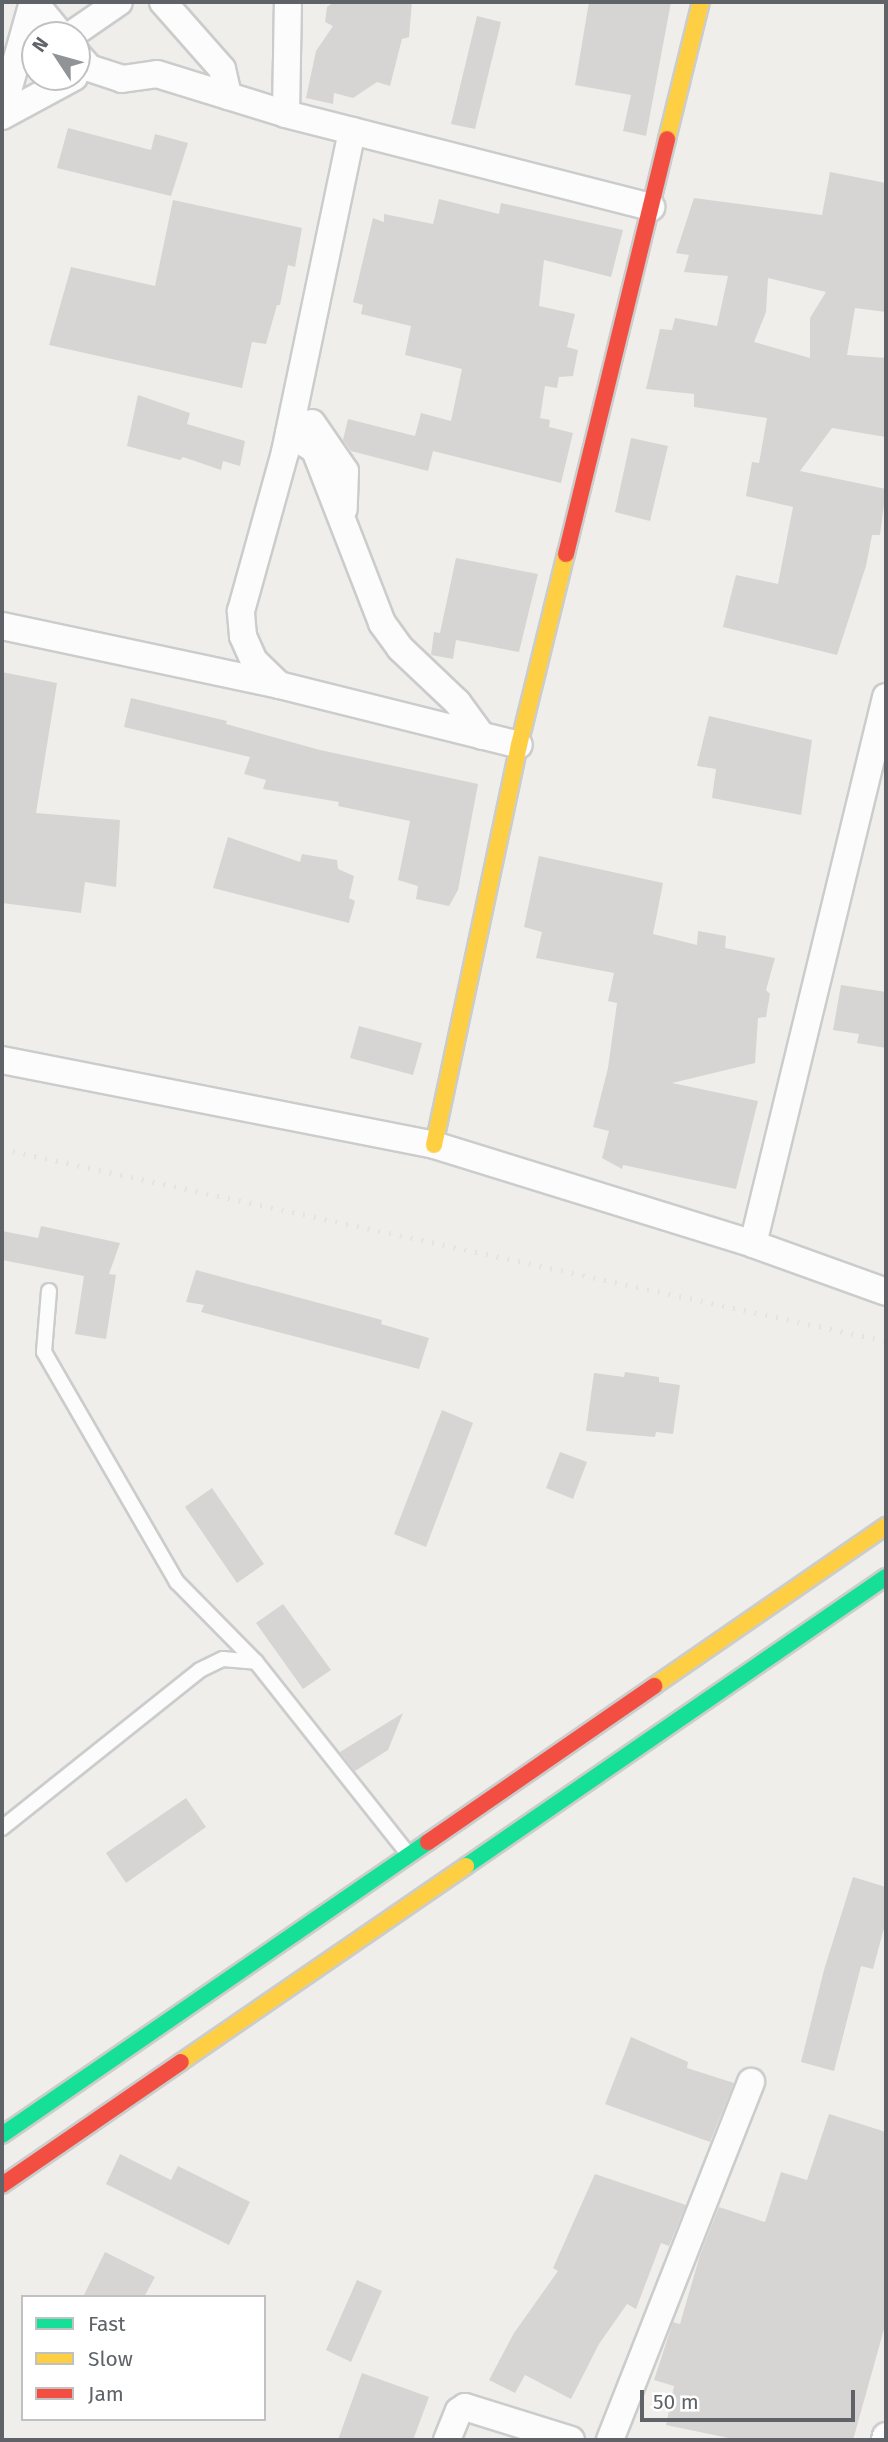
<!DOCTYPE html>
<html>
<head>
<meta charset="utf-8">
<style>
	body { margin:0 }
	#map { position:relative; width:888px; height:2442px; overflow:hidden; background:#efeeea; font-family:"Fira Sans",sans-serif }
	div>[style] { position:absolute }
	.building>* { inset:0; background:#d6d5d3 }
	.roads { filter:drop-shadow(2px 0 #cbcccc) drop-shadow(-2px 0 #cbcccc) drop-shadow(0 2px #cbcccc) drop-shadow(0 -2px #cbcccc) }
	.lane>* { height:14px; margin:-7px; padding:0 7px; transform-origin:7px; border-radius:7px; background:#fdfcfc }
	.street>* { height:26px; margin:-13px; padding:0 13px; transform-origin:13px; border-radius:13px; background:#fdfcfc }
	.fast>* { height:16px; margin:-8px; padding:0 8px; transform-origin:8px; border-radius:8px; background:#16e098 }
	.slow>* { height:16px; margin:-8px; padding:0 8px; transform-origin:8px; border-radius:8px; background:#ffcf43 }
	.jam>* { height:16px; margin:-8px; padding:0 8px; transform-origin:8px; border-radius:8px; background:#f24e42 }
	.rail>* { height:5px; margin-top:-2.5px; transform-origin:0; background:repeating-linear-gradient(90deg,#e4e4e4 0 2px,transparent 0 11px) }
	span { translate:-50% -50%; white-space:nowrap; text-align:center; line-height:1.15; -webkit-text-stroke:6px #fff; paint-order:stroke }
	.frame { position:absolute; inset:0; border:4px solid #5f6368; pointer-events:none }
	.legend { position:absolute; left:21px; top:2295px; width:245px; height:126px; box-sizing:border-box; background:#fff; border:2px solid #bfc1c3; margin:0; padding:9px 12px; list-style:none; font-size:21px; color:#5f6368 }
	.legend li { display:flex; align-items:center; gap:14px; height:35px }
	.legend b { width:35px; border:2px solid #bfc1c3 }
	.north { position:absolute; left:21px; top:21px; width:70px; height:70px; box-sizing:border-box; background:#fff; border:2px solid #bfc1c3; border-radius:50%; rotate:306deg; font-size:19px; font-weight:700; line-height:28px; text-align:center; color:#5f6368 }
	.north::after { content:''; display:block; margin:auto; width:24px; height:32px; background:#919496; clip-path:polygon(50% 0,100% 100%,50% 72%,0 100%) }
	.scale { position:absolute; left:640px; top:2390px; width:215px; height:32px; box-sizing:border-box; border:4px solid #5f6368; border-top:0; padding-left:9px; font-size:21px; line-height:24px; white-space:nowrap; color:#5f6368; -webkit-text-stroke:5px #fff; paint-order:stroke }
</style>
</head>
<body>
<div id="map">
	<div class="building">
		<div style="clip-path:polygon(334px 2px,412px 2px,409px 37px,402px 39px,390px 86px,377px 82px,353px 98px,334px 93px,333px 104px,306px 98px,316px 51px,333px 26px,325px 22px,327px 7px)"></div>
		<div style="clip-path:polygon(589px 2px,671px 2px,646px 136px,623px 131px,631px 95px,575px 85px)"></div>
		<div style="clip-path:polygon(477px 16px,501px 22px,475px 129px,451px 124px)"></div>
		<div style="clip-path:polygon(68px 128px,151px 150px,155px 134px,188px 143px,171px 196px,57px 168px)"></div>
		<div style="clip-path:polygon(evenodd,830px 172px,886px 183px,886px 312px,855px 308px,847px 355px,886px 358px,886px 437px,832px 428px,800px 471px,886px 489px,880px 535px,872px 535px,866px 566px,837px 655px,723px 627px,736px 575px,778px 584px,793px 507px,746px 496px,752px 462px,759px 463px,767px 418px,694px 407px,694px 394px,646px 389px,660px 329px,672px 330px,675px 318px,717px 326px,728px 276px,684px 272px,689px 255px,676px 253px,694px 198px,822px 215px,830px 172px,768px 278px,826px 292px,810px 318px,810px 358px,754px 342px,766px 312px,768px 278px)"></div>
		<div style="clip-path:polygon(439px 199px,499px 214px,501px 203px,623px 230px,611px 277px,544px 260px,539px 306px,575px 314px,567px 347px,578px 350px,573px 376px,559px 377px,557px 388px,545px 386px,540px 418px,550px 420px,549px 427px,573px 433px,561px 483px,433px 451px,428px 471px,351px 451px,343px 440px,348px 419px,415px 436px,421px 413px,451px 421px,462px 369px,405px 355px,411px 326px,361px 314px,363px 305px,353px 302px,373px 218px,384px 222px,384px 214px,433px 224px)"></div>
		<div style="clip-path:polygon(173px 200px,302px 228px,295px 267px,288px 265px,280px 305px,277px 305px,266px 344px,252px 342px,242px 388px,49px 345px,71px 267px,155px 286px)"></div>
		<div style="clip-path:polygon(138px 395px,190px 413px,187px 424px,245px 441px,240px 466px,223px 461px,221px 470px,183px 457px,180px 460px,127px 446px)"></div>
		<div style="clip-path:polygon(631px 438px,668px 446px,650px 521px,615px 512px)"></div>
		<div style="clip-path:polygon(456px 558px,538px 574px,519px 652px,456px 640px,453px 659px,431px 655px,434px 632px,440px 633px)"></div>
		<div style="clip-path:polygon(2px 672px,57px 683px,36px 813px,120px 820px,116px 887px,85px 882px,81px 913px,2px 903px)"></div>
		<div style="clip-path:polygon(131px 698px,227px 721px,226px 724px,320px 750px,478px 784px,458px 890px,449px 906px,416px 899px,418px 886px,398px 880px,410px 821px,338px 806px,339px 802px,263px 789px,266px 780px,244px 774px,250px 757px,124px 727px)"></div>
		<div style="clip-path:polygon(709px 716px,812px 740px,801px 815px,712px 798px,716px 769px,697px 766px)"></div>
		<div style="clip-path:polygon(228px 837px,300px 862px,302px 854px,337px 860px,338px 869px,354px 876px,349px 898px,355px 901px,349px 923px,213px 888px)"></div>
		<div style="clip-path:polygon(539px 856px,663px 883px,653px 934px,697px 945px,698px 931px,726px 936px,725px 948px,775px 958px,766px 990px,770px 994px,766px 1017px,758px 1018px,755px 1063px,672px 1083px,758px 1101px,736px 1189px,623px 1165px,622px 1169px,602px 1158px,609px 1131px,593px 1127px,608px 1068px,617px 1003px,608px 1001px,614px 973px,536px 958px,542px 932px,524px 927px)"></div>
		<div style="clip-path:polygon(841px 985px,886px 992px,886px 1048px,857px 1043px,859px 1034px,833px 1030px)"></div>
		<div style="clip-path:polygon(359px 1026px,422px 1043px,413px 1075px,350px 1058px)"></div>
		<div style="clip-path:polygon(41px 1226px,120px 1243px,109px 1274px,116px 1275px,106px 1339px,75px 1334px,84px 1276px,2px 1260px,2px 1231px,38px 1238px)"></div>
		<div style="clip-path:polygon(196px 1270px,382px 1320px,381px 1324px,429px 1338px,419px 1369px,201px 1312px,204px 1305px,186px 1302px)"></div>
		<div style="clip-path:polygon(625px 1372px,659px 1377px,659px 1382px,680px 1385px,673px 1434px,656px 1432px,655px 1437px,586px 1431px,594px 1373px,624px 1377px)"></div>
		<div style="clip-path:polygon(442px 1410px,473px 1423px,426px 1547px,394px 1534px)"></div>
		<div style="clip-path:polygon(560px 1452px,587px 1462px,573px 1499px,546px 1488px)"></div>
		<div style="clip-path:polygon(212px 1488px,264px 1564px,237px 1583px,185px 1507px)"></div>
		<div style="clip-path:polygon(283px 1604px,331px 1670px,303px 1689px,256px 1623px)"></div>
		<div style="clip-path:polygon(403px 1713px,388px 1750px,355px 1771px,340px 1752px)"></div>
		<div style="clip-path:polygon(186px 1798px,206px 1827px,126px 1883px,106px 1853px)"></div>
		<div style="clip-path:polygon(853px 1877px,886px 1887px,886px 1921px,873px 1969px,861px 1966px,834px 2071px,801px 2062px,824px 1970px)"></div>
		<div style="clip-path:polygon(631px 2037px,688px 2062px,687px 2068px,734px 2083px,710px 2142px,605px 2104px)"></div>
		<div style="clip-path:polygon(829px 2114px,886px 2132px,886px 2322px,853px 2440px,738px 2440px,666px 2425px,674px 2386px,654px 2380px,673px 2322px,680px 2324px,700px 2255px,719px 2207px,765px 2222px,781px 2172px,807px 2180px)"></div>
		<div style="clip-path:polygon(120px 2154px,171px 2180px,178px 2166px,250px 2202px,229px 2245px,106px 2184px)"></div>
		<div style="clip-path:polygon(595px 2174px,686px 2205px,669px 2246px,661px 2243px,636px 2309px,627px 2304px,599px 2344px,571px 2399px,525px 2375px,515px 2393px,489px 2380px,514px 2333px,558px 2271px,553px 2268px)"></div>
		<div style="clip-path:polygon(105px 2252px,155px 2277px,144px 2297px,83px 2297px)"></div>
		<div style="clip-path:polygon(357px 2280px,382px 2291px,351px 2362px,326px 2350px)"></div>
		<div style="clip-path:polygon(362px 2373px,429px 2397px,413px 2440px,338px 2440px)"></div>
	</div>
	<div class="roads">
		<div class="lane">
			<div style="left:49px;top:1291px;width:61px;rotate:94.7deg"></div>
			<div style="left:44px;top:1352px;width:266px;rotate:60deg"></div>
			<div style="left:177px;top:1582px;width:112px;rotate:45.4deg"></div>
			<div style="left:256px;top:1662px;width:245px;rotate:51.6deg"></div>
			<div style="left:2px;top:1828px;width:253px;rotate:-38.6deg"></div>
			<div style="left:200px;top:1670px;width:25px;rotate:-26deg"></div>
			<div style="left:223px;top:1659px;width:33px;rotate:5deg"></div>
		</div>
		<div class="street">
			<div style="left:34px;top:2px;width:43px;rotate:50.7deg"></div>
			<div style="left:163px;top:2px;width:89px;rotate:48.6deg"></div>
			<div style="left:222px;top:69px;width:28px;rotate:77deg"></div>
			<div style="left:71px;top:35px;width:58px;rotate:-34.5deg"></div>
			<div style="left:77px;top:54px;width:18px;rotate:49deg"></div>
			<div style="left:89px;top:68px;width:35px;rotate:18deg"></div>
			<div style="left:122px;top:79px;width:35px;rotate:-8deg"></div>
			<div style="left:157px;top:74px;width:135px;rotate:17.2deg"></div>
			<div style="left:286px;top:114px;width:377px;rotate:14.3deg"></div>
			<div style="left:2px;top:112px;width:114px;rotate:-74.3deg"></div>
			<div style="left:286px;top:114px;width:112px;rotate:-89deg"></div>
			<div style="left:2px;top:116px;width:82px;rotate:-28.4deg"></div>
			<div style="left:312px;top:423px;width:58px;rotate:55.5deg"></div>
			<div style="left:345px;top:471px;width:38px;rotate:92deg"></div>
			<div style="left:289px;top:433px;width:31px;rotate:33deg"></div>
			<div style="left:315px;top:450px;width:186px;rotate:68.8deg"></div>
			<div style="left:382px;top:623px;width:31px;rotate:54deg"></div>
			<div style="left:400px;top:648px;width:79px;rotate:43.5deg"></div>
			<div style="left:457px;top:702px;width:42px;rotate:53.7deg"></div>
			<div style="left:2px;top:626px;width:283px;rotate:12deg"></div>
			<div style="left:279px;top:685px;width:247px;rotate:14deg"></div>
			<div style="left:279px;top:685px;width:35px;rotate:-136deg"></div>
			<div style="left:254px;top:661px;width:27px;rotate:-114deg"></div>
			<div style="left:243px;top:636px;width:25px;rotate:-95deg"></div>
			<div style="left:241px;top:611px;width:165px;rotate:-74.5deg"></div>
			<div style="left:285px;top:452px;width:328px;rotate:-78.2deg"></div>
			<div style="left:2px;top:1060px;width:440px;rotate:11.1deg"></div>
			<div style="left:434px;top:1145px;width:334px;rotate:17.2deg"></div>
			<div style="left:753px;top:1244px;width:141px;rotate:19.8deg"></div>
			<div style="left:753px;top:1244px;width:563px;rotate:-76.33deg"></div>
			<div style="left:447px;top:2440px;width:31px;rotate:-68deg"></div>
			<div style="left:459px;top:2411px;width:7px;rotate:-34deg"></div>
			<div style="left:465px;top:2407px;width:111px;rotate:17.3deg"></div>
			<div style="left:610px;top:2440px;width:385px;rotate:-68.5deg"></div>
			<div style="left:885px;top:2440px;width:4px;rotate:-76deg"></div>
		</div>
		<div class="fast">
			<div style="left:466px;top:1866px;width:510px;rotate:-34.53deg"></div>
			<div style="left:2px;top:2135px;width:517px;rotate:-34.52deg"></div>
		</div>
		<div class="slow">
			<div style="left:667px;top:139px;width:141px;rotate:-76.1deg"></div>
			<div style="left:434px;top:1145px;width:409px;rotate:-78deg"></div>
			<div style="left:519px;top:745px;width:197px;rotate:-76.2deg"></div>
			<div style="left:654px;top:1686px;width:282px;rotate:-34.6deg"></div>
			<div style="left:181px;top:2062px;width:346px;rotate:-34.5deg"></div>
		</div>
		<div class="jam">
			<div style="left:566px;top:554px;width:427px;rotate:-76.3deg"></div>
			<div style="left:428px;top:1842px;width:275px;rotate:-34.6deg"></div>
			<div style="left:2px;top:2185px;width:217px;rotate:-34.5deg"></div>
		</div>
	</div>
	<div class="rail">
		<div style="left:2px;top:1149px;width:905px;rotate:12.25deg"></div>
	</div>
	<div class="frame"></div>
	<ul class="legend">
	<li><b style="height:9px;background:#16e098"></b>Fast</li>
	<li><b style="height:9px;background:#ffcf43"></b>Slow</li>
	<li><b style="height:9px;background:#f24e42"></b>Jam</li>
	</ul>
	<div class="north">N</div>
	<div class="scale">50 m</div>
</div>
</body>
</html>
